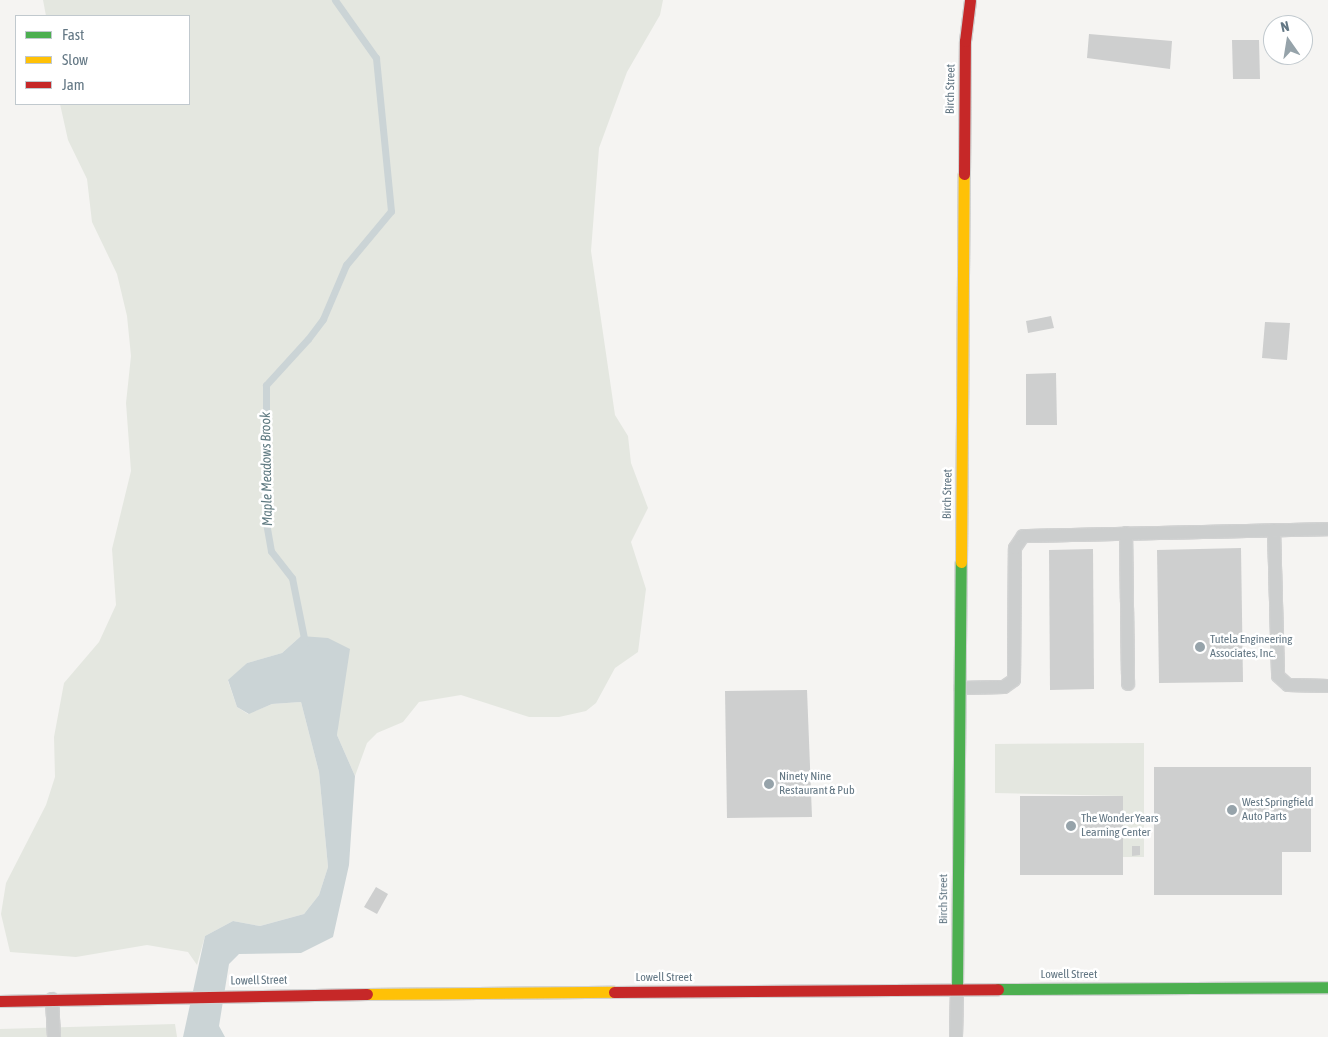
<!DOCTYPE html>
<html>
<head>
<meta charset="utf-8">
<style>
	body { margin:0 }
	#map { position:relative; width:1328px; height:1037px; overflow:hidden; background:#f5f4f2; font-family:"Asap Condensed",sans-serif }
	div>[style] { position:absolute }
	.green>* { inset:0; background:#e4e7e0 }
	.water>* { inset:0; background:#cbd4d6 }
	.stream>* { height:7px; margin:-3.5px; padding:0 3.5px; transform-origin:3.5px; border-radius:3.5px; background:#cbd4d6 }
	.building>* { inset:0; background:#cecfcf }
	.roads { filter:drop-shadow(1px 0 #d1d2d2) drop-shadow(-1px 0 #d1d2d2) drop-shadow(0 1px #d1d2d2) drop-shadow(0 -1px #d1d2d2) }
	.lane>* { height:12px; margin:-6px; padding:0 6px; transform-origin:6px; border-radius:6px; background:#cccece }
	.fast>* { height:11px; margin:-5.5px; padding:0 5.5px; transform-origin:5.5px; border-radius:5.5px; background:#4caf50 }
	.slow>* { height:11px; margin:-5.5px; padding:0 5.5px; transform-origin:5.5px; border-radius:5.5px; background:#ffc107 }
	.jam>* { height:11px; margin:-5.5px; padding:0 5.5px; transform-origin:5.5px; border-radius:5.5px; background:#c62828 }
	.dots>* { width:14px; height:14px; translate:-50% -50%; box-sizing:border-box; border:2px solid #fff; border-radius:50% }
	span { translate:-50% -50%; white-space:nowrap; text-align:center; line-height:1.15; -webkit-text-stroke:5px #fff; paint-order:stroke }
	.street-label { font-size:12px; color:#637784 }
	.poi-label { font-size:12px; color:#637784 }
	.left { translate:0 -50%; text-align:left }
	.water-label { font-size:14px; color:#5f7a81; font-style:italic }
	.legend { position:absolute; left:15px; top:15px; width:175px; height:90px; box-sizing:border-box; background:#fff; border:1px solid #c1c9ce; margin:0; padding:6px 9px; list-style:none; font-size:15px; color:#637784 }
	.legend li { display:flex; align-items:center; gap:10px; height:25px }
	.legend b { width:25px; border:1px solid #c1c9ce }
	.north { position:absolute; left:1263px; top:15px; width:50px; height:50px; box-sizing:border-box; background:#fff; border:1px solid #c1c9ce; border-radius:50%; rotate:347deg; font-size:14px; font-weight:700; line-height:20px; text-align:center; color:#637784 }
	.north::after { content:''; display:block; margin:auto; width:18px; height:22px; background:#96a3aa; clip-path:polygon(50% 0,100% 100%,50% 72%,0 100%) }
</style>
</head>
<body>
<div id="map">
	<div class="green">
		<div style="clip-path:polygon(43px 0,663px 0,660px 15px,627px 72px,599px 148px,591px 251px,615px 415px,628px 436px,631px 463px,648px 508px,631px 542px,646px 589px,638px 652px,615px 668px,596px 703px,586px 711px,559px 717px,529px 717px,461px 695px,419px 702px,403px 722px,377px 733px,367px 743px,355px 776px,337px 735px,340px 703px,301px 636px,282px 653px,247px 663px,228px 681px,237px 707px,248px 714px,272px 704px,301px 702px,319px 772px,328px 867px,319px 895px,304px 914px,260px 926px,233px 921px,205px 936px,197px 965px,188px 952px,147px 945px,76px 957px,10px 952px,1px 914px,6px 883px,46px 805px,55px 777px,54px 737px,64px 683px,99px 642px,116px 605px,112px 549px,131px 471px,126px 403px,131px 356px,127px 316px,117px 274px,92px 222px,87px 179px,68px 140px,60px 104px,189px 104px,189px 16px,46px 16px)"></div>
		<div style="clip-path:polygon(1144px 743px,1144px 857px,1123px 857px,1122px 796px,995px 793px,995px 744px)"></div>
		<div style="clip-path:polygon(175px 1024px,177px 1037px,0 1037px,0 1029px)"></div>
	</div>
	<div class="water">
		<div style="clip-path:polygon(301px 636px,328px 638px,350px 649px,337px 735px,355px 776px,349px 865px,333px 937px,301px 953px,239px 954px,229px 964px,219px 1026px,225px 1037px,183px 1037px,205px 936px,233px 921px,260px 926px,304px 914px,319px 895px,328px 867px,319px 772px,301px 702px,272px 704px,249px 714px,237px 707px,228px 680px,247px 663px,282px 653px)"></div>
	</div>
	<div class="stream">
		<div style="left:305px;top:643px;width:66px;rotate:-101.3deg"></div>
		<div style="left:292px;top:578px;width:34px;rotate:-128deg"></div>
		<div style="left:271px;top:551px;width:27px;rotate:-100deg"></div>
		<div style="left:266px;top:524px;width:139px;rotate:-90deg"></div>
		<div style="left:266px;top:385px;width:62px;rotate:-47.6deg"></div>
		<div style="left:308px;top:339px;width:25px;rotate:-53deg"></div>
		<div style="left:323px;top:319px;width:59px;rotate:-66.9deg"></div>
		<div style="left:346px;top:265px;width:70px;rotate:-50.2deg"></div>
		<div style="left:391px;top:211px;width:154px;rotate:-95.6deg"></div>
		<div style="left:376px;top:58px;width:71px;rotate:-125.3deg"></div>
	</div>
	<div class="building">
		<div style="clip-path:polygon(1089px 34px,1172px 41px,1170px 69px,1087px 58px)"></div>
		<div style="clip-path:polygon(1232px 40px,1259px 40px,1260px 79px,1233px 79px)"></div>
		<div style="clip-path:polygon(1051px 316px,1054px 328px,1028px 333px,1026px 321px)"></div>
		<div style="clip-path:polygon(1265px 322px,1290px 323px,1287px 360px,1262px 358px)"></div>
		<div style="clip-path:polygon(1056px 373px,1057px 425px,1026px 425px,1026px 374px)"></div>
		<div style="clip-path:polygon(1241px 548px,1243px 682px,1159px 683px,1157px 550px)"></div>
		<div style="clip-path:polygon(1093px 549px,1094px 689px,1050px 690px,1049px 550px)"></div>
		<div style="clip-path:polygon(807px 690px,812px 817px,727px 818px,725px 691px)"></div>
		<div style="clip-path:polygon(1154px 767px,1311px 767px,1311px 852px,1282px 852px,1282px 895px,1154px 895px)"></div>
		<div style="clip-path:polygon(1020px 796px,1123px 796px,1123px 875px,1020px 875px)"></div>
		<div style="clip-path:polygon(1132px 846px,1140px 846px,1140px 855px,1132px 856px)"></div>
		<div style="clip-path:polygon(376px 887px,388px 894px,377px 914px,364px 907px)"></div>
	</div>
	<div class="roads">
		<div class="lane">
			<div style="left:1274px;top:530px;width:146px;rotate:88.4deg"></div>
			<div style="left:1278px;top:676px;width:13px;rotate:42deg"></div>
			<div style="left:1288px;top:685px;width:40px;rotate:1.4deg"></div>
			<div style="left:1126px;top:533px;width:151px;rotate:89.2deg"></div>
			<div style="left:960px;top:688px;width:44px;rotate:-1.3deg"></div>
			<div style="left:1004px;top:687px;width:12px;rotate:-35deg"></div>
			<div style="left:1014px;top:680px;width:132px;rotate:-89.6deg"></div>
			<div style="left:1015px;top:548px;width:14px;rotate:-56deg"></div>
			<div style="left:1023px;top:536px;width:305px;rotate:-1.3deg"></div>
			<div style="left:52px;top:999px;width:38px;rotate:87deg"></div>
			<div style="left:956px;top:1037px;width:48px;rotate:-88.8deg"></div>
		</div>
		<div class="fast">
			<div style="left:957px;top:989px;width:427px;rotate:-89.5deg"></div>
			<div style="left:998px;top:989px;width:330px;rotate:-0.3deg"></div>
		</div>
		<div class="slow">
			<div style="left:961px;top:562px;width:388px;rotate:-89.6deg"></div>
			<div style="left:367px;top:994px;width:247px;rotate:-0.5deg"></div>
		</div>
		<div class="jam">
			<div style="left:964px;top:174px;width:133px;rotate:-89.6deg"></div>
			<div style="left:965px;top:41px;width:41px;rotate:-83deg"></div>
			<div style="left:614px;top:992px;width:384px;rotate:-0.4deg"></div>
			<div style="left:0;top:1001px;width:367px;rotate:-1.1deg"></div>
		</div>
	</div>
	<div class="dots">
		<div style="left:1200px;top:647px;background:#96a3aa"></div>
		<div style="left:769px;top:784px;background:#96a3aa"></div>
		<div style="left:1232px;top:810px;background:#96a3aa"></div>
		<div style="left:1071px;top:826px;background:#96a3aa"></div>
	</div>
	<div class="street-label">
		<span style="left:951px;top:89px;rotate:-89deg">Birch Street</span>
		<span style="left:948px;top:494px;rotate:-89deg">Birch Street</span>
		<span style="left:944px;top:899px;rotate:-90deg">Birch Street</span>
		<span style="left:1069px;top:975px">Lowell Street</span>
		<span style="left:664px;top:978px">Lowell Street</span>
		<span style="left:259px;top:981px;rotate:-1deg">Lowell Street</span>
	</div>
	<div class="poi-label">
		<span class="left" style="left:1210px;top:647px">Tutela Engineering<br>Associates, Inc.</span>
		<span class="left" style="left:779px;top:784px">Ninety Nine<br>Restaurant &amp; Pub</span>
		<span class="left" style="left:1242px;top:810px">West Springfield<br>Auto Parts</span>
		<span class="left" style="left:1081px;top:826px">The Wonder Years<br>Learning Center</span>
	</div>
	<div class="water-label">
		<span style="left:266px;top:469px;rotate:-91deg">Maple Meadows Brook</span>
	</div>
	<ul class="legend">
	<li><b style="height:6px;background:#4caf50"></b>Fast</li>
	<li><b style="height:6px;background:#ffc107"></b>Slow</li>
	<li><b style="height:6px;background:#c62828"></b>Jam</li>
	</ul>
	<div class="north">N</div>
</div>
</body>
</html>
